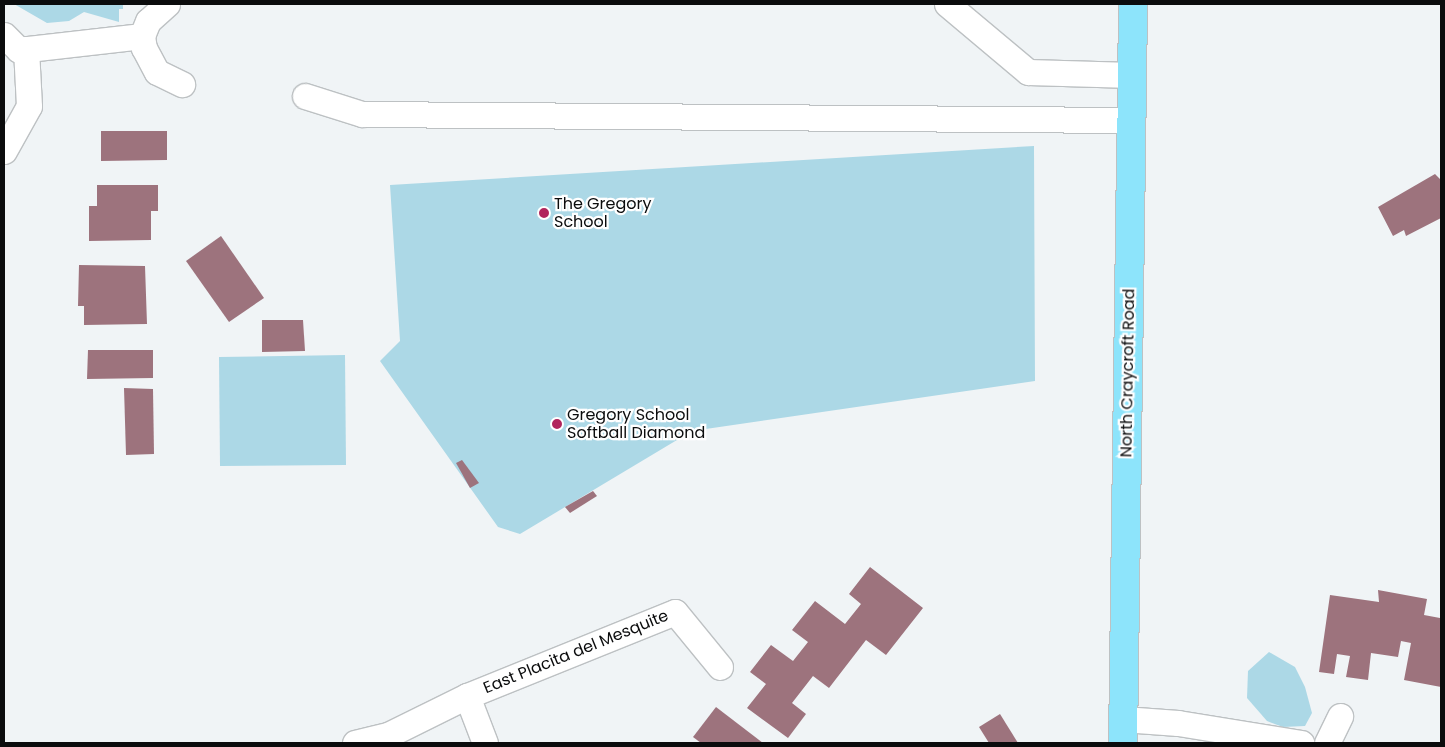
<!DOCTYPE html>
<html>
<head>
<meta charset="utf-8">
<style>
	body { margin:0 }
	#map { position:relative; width:1445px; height:747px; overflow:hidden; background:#f0f4f6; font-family:Poppins,sans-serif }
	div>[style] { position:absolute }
	.green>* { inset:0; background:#acd8e6 }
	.building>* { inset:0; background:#9d737d }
	.roads { filter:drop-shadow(1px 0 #bdc1c3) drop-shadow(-1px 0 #bdc1c3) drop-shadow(0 1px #bdc1c3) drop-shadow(0 -1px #bdc1c3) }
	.minor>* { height:25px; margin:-12.5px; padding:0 12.5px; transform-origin:12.5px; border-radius:12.5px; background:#fff }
	.major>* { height:28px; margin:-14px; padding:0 14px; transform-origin:14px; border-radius:14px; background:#8de4fb }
	.dots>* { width:14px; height:14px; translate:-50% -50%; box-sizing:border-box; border:2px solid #fff; border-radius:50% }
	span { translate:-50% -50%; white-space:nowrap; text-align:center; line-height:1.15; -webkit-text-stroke:4.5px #fff; paint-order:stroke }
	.poi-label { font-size:16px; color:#0b0c0d }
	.left { translate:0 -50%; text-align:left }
	.street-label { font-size:16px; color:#0b0c0d }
	.frame { position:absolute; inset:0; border:5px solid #0b0c0d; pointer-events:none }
</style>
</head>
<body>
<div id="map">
	<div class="green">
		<div style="clip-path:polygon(14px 4px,123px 4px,123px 9px,119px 9px,119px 22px,84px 12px,69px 21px,47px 23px)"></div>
		<div style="clip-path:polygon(1034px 146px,1035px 381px,692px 431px,520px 534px,498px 527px,380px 361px,400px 341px,390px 185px)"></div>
		<div style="clip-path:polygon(345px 355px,346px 465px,220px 466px,219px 357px)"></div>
		<div style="clip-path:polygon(1269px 652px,1295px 667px,1305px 687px,1312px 713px,1305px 726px,1283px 727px,1267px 721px,1247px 698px,1248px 671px)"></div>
	</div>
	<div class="building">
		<div style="clip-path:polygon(101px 131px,167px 131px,167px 160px,101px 161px)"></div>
		<div style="clip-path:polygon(1435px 174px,1441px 180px,1441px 218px,1406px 236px,1404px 230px,1393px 236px,1378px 207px)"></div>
		<div style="clip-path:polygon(97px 185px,158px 185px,158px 211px,151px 211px,151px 240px,89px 241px,89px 206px,97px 206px)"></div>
		<div style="clip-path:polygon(221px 236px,264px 298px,229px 322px,186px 261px)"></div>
		<div style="clip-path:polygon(79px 265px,145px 266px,147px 324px,84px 325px,84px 306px,78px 306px)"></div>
		<div style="clip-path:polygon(262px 320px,303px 320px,305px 351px,262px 352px)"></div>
		<div style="clip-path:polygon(88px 350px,153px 350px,153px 378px,87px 379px)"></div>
		<div style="clip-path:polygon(124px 388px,153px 389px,154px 454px,126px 455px)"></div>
		<div style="clip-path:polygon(462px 460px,479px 483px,470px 488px,456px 463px)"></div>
		<div style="clip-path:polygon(593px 491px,597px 496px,570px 513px,565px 507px)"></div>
		<div style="clip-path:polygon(870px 567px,923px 608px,886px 655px,866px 640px,829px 688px,813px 676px,792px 703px,806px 714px,788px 738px,747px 708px,766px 684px,750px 672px,771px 645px,793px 661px,808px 642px,792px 630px,815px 601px,845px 624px,861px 604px,849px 594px)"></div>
		<div style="clip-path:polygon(1378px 590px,1427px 599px,1424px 615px,1440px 618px,1441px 614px,1441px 687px,1404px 680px,1411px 643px,1401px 641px,1398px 657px,1371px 653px,1368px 680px,1346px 677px,1350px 656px,1337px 654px,1334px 674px,1319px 672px,1330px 595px,1379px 602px)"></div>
		<div style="clip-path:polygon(716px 707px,763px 743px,701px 743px,693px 737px)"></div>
		<div style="clip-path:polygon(1000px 714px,1018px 743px,989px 743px,979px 727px)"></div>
	</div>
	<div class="roads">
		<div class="minor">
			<div style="left:167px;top:4px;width:25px;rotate:138deg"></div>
			<div style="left:148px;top:21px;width:16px;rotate:112deg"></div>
			<div style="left:142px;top:36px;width:12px;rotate:81deg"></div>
			<div style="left:144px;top:48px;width:27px;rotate:62deg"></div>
			<div style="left:157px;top:72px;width:28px;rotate:26deg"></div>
			<div style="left:947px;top:4px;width:106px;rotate:40deg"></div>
			<div style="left:1028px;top:72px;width:104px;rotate:1.7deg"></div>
			<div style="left:4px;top:35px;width:21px;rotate:45deg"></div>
			<div style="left:19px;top:50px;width:124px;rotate:-6.5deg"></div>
			<div style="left:305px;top:96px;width:60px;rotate:17.5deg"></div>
			<div style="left:362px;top:114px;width:769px;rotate:0.45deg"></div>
			<div style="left:4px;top:151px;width:51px;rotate:-60.9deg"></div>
			<div style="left:29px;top:106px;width:57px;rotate:-93deg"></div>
			<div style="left:467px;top:696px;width:50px;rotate:69deg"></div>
			<div style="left:1123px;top:719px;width:55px;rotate:4.2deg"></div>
			<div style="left:1178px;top:723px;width:125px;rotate:9.2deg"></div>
			<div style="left:355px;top:743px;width:36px;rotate:-14deg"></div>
			<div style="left:390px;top:734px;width:86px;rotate:-26.3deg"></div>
			<div style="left:467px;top:696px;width:224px;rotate:-22deg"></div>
			<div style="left:675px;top:612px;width:71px;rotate:50.7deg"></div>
			<div style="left:1327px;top:743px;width:30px;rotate:-64deg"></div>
		</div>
		<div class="major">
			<div style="left:1123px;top:743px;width:739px;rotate:-89.22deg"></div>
		</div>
	</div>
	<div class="dots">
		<div style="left:544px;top:213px;background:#b1245c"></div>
		<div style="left:557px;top:424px;background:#b1245c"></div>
	</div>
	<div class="poi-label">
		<span class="left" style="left:554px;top:213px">The Gregory<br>School</span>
		<span class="left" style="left:567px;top:424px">Gregory School<br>Softball Diamond</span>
	</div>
	<div class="street-label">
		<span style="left:1128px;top:373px;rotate:-89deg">North Craycroft Road</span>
		<span style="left:576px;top:652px;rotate:-22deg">East Placita del Mesquite</span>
	</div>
	<div class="frame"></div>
</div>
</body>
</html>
